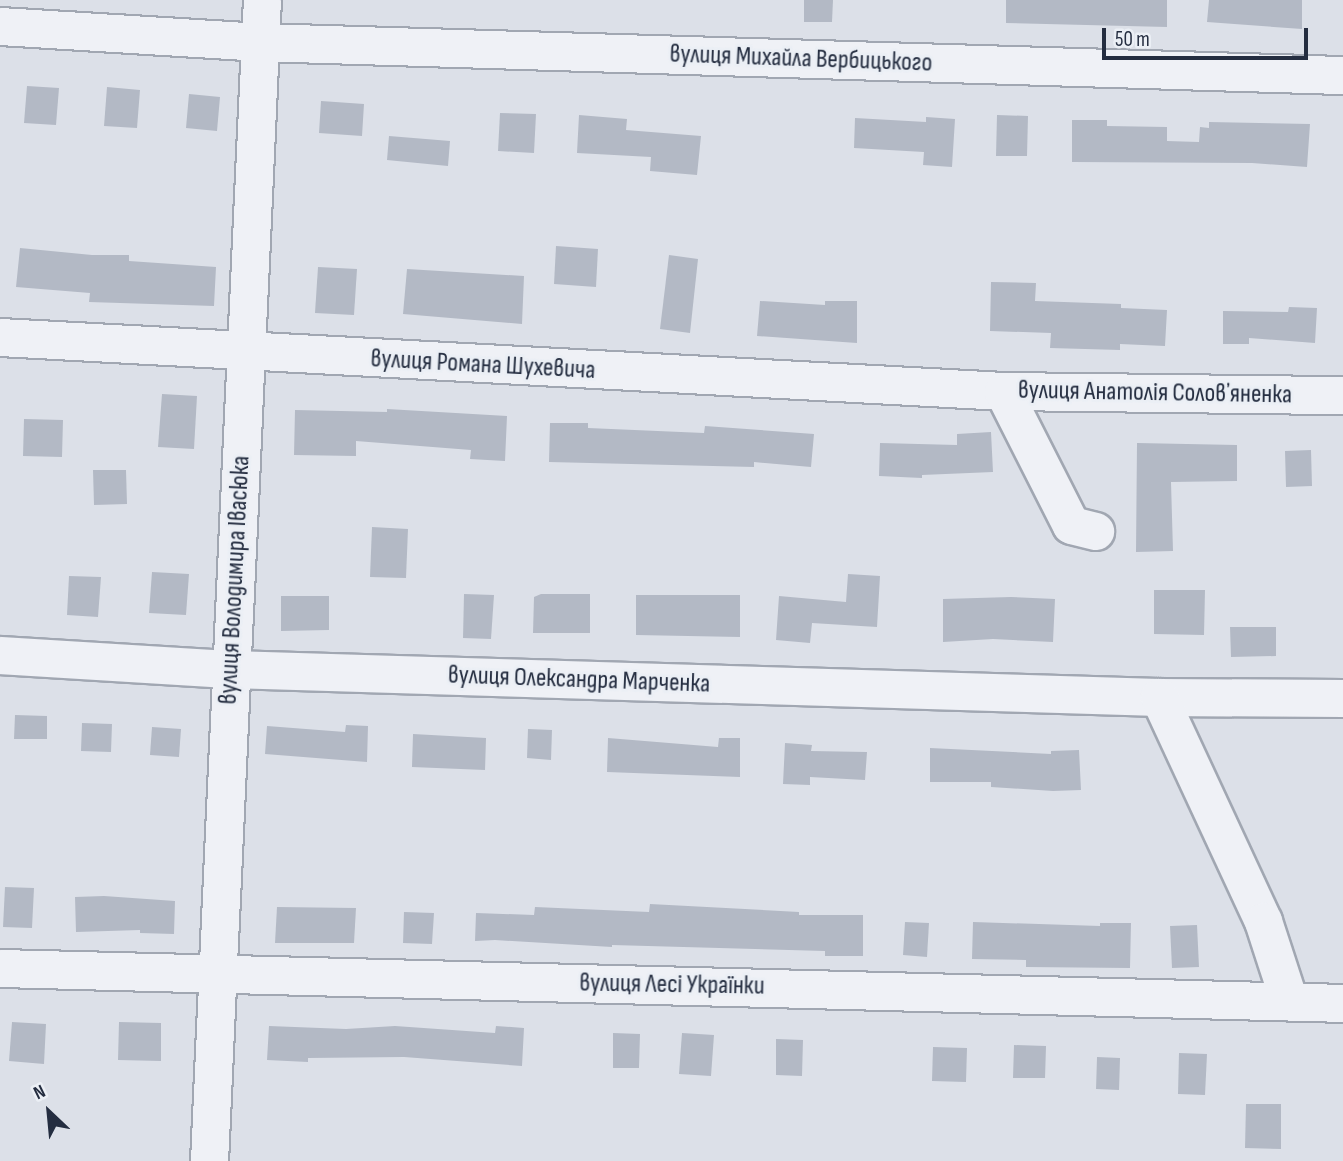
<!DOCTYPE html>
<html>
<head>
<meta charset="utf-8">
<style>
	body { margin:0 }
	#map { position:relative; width:1343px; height:1161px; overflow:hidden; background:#dce0e8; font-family:"Sofia Sans Condensed",sans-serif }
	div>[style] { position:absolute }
	.building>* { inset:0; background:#b3b9c5 }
	.roads { filter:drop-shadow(2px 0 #a1a7b2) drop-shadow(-2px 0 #a1a7b2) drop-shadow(0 2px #a1a7b2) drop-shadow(0 -2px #a1a7b2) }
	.minor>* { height:37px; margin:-18.5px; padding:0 18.5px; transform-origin:18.5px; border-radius:18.5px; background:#eff1f6 }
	span { translate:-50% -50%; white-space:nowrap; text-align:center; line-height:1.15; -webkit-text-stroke:6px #ebeff5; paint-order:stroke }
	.street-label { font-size:26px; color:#242d40 }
	.north { position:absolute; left:14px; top:1077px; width:70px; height:70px; -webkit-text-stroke:5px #ebeff5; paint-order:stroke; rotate:334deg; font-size:19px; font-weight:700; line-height:28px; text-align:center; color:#242d40 }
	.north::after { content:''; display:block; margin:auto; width:24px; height:32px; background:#242d40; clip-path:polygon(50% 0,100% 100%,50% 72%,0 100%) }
	.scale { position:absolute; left:1102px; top:28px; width:206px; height:32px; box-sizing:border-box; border:4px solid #242d40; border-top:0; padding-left:9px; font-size:21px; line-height:24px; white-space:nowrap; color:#242d40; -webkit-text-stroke:5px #ebeff5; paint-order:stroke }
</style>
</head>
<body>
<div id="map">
	<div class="building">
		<div style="clip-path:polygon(804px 0,833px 0,832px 22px,804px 22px)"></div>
		<div style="clip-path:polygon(1006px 0,1167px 0,1167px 27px,1006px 23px)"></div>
		<div style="clip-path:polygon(1209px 0,1302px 0,1302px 29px,1207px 22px)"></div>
		<div style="clip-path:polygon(27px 86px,59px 88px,56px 125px,24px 123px)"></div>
		<div style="clip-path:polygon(107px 87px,140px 90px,137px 128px,104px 126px)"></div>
		<div style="clip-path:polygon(189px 94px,220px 97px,217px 131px,186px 128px)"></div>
		<div style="clip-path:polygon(321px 101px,364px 104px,362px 136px,319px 133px)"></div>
		<div style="clip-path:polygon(500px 113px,536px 114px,534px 153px,498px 151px)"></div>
		<div style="clip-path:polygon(579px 115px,627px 119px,626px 130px,701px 136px,697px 175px,650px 171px,651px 157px,577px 153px)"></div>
		<div style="clip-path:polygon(997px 115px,1028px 116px,1027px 156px,996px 156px)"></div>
		<div style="clip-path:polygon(926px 117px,955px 119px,952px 167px,923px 165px,924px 152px,854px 148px,855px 118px,926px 122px)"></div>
		<div style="clip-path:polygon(1072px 120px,1107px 120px,1107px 126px,1167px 127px,1167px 141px,1199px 142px,1200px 127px,1209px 128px,1209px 122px,1310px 124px,1307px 167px,1252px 163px,1072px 162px)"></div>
		<div style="clip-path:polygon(389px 136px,450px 141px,448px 166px,387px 160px)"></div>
		<div style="clip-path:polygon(556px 246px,598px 249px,596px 287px,554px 284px)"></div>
		<div style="clip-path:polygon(20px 248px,92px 255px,129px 255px,129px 261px,216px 267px,214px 306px,89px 302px,90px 293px,16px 287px)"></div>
		<div style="clip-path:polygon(669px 255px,698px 259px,690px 333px,660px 329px)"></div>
		<div style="clip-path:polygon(318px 267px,357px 269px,354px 315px,315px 313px)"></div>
		<div style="clip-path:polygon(407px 269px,524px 276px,522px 324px,403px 314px)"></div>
		<div style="clip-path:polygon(991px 282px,1036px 283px,1035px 301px,1121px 304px,1121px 308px,1167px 310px,1165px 346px,1120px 344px,1120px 350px,1050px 348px,1051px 333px,990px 331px)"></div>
		<div style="clip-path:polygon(760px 301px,825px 305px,825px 301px,857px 301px,857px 343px,757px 336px)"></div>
		<div style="clip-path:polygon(1289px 307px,1317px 308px,1315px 343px,1249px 338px,1249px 344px,1223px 344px,1223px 311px,1288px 312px)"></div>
		<div style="clip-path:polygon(162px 394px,197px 396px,194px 449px,158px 447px)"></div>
		<div style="clip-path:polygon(387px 409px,507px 416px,505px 461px,470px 459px,471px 450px,356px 441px,356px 456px,294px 455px,295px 410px,387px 412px)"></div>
		<div style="clip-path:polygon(24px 419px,63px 420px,62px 457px,23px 456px)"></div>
		<div style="clip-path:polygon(550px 423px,588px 423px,588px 428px,704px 433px,705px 426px,814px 434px,811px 467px,754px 462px,754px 467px,549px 462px)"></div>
		<div style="clip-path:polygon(991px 432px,993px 472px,922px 475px,922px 478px,879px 476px,880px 443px,957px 445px,957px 434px)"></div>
		<div style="clip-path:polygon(1137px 443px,1237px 445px,1237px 481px,1171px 482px,1173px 551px,1136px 552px)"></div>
		<div style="clip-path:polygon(1311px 450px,1312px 486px,1286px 487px,1285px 451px)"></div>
		<div style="clip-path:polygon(93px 470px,126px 470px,127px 504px,94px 505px)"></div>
		<div style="clip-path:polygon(372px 527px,408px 529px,406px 578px,370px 577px)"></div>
		<div style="clip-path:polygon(152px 572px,189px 574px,186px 615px,149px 613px)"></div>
		<div style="clip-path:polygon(848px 574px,880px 576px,877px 627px,812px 623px,810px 643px,776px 640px,779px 596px,846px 602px)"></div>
		<div style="clip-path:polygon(69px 576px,101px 577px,98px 617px,67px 615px)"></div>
		<div style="clip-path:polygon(1154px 590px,1205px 590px,1204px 635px,1154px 634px)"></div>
		<div style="clip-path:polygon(464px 594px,494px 595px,491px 639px,463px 638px)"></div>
		<div style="clip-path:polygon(541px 594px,590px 594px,590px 633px,533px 633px,534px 597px)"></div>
		<div style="clip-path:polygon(636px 595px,740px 595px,740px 637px,636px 635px)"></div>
		<div style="clip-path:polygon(281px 596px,329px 596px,329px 630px,281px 631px)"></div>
		<div style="clip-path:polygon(1011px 597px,1055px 599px,1053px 642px,993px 639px,943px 642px,943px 599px)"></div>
		<div style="clip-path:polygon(1230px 627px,1276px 627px,1276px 656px,1231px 657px)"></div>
		<div style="clip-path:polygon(15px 715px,47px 716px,47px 739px,14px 739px)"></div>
		<div style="clip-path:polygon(82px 723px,112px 724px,111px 752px,81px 751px)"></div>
		<div style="clip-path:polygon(346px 725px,368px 726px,367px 762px,265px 754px,267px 726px,345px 732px)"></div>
		<div style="clip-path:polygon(152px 727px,181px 729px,179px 757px,150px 755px)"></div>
		<div style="clip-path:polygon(528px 729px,552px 730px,551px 760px,527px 758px)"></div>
		<div style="clip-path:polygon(413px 734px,486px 738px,485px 770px,412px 767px)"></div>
		<div style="clip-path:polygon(608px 738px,718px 747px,719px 738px,740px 738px,740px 777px,607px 772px)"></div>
		<div style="clip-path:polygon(785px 743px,812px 745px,811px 751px,867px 752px,865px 780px,810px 777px,810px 785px,783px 784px)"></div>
		<div style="clip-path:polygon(930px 748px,1051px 754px,1051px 751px,1079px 750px,1081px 790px,1053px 791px,991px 787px,991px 782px,930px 782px)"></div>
		<div style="clip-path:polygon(5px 887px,34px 888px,32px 928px,3px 927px)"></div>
		<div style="clip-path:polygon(104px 896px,175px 901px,174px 934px,140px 933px,140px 930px,76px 932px,75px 897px)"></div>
		<div style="clip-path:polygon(650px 904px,799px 912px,799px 915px,863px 915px,863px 956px,825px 956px,825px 951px,612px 945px,612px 947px,495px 940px,475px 941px,476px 913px,534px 915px,535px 907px,649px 912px)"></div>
		<div style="clip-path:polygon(277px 907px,356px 908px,354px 943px,275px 943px)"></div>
		<div style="clip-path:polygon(404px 912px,434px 913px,432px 944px,403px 943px)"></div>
		<div style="clip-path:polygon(905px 922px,929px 923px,927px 957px,903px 955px)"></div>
		<div style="clip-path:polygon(973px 922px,1100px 926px,1100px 923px,1131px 923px,1130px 968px,1026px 967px,1026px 960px,972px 959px)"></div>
		<div style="clip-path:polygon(1197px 925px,1199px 967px,1172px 968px,1170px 926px)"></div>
		<div style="clip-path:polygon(12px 1022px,46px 1024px,44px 1064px,9px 1061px)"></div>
		<div style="clip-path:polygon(119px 1022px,161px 1023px,161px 1061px,118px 1060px)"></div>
		<div style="clip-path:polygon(269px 1026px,346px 1029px,395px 1026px,495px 1033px,496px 1026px,524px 1028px,522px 1066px,404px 1057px,308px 1058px,308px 1062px,267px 1060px)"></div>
		<div style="clip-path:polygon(613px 1033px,640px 1034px,639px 1068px,613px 1068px)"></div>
		<div style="clip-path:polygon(682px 1033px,714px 1035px,711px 1076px,679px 1074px)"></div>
		<div style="clip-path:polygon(776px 1039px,803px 1040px,802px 1076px,776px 1075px)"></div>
		<div style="clip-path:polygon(1014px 1045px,1046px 1046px,1045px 1078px,1013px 1078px)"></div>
		<div style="clip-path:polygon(933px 1047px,967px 1048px,966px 1082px,932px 1081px)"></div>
		<div style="clip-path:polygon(1179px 1053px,1207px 1054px,1205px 1095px,1178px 1094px)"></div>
		<div style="clip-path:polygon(1097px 1057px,1120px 1058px,1119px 1090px,1096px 1089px)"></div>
		<div style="clip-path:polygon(1246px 1104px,1281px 1104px,1281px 1149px,1245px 1148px)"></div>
	</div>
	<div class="roads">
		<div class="minor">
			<div style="left:0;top:26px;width:260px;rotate:3.5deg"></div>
			<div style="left:260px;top:42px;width:1084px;rotate:1.75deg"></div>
			<div style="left:0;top:337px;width:1004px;rotate:3.08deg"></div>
			<div style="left:1003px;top:391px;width:340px;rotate:0.7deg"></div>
			<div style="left:1003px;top:391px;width:150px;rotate:63.1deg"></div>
			<div style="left:1071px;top:525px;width:25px;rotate:14deg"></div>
			<div style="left:0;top:655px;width:230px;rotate:3.5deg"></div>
			<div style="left:230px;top:669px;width:929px;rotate:1.73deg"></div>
			<div style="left:1159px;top:697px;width:184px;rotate:0.3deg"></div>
			<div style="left:1159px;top:697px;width:247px;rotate:65.1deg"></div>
			<div style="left:1263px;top:921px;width:84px;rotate:72deg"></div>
			<div style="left:0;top:968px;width:1343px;rotate:1.49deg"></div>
			<div style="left:209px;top:1161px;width:1162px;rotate:-87.39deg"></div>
		</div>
	</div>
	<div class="street-label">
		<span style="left:801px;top:59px;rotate:2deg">вулиця Михайла Вербицького</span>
		<span style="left:483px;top:365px;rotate:3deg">вулиця Романа Шухевича</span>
		<span style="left:1155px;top:393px;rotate:1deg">вулиця Анатолія Соловʼяненка</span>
		<span style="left:235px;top:580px;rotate:-87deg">вулиця Володимира Івасюка</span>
		<span style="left:579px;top:680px;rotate:2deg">вулиця Олександра Марченка</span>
		<span style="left:672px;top:985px;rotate:1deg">вулиця Лесі Українки</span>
	</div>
	<div class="north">N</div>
	<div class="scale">50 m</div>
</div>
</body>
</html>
